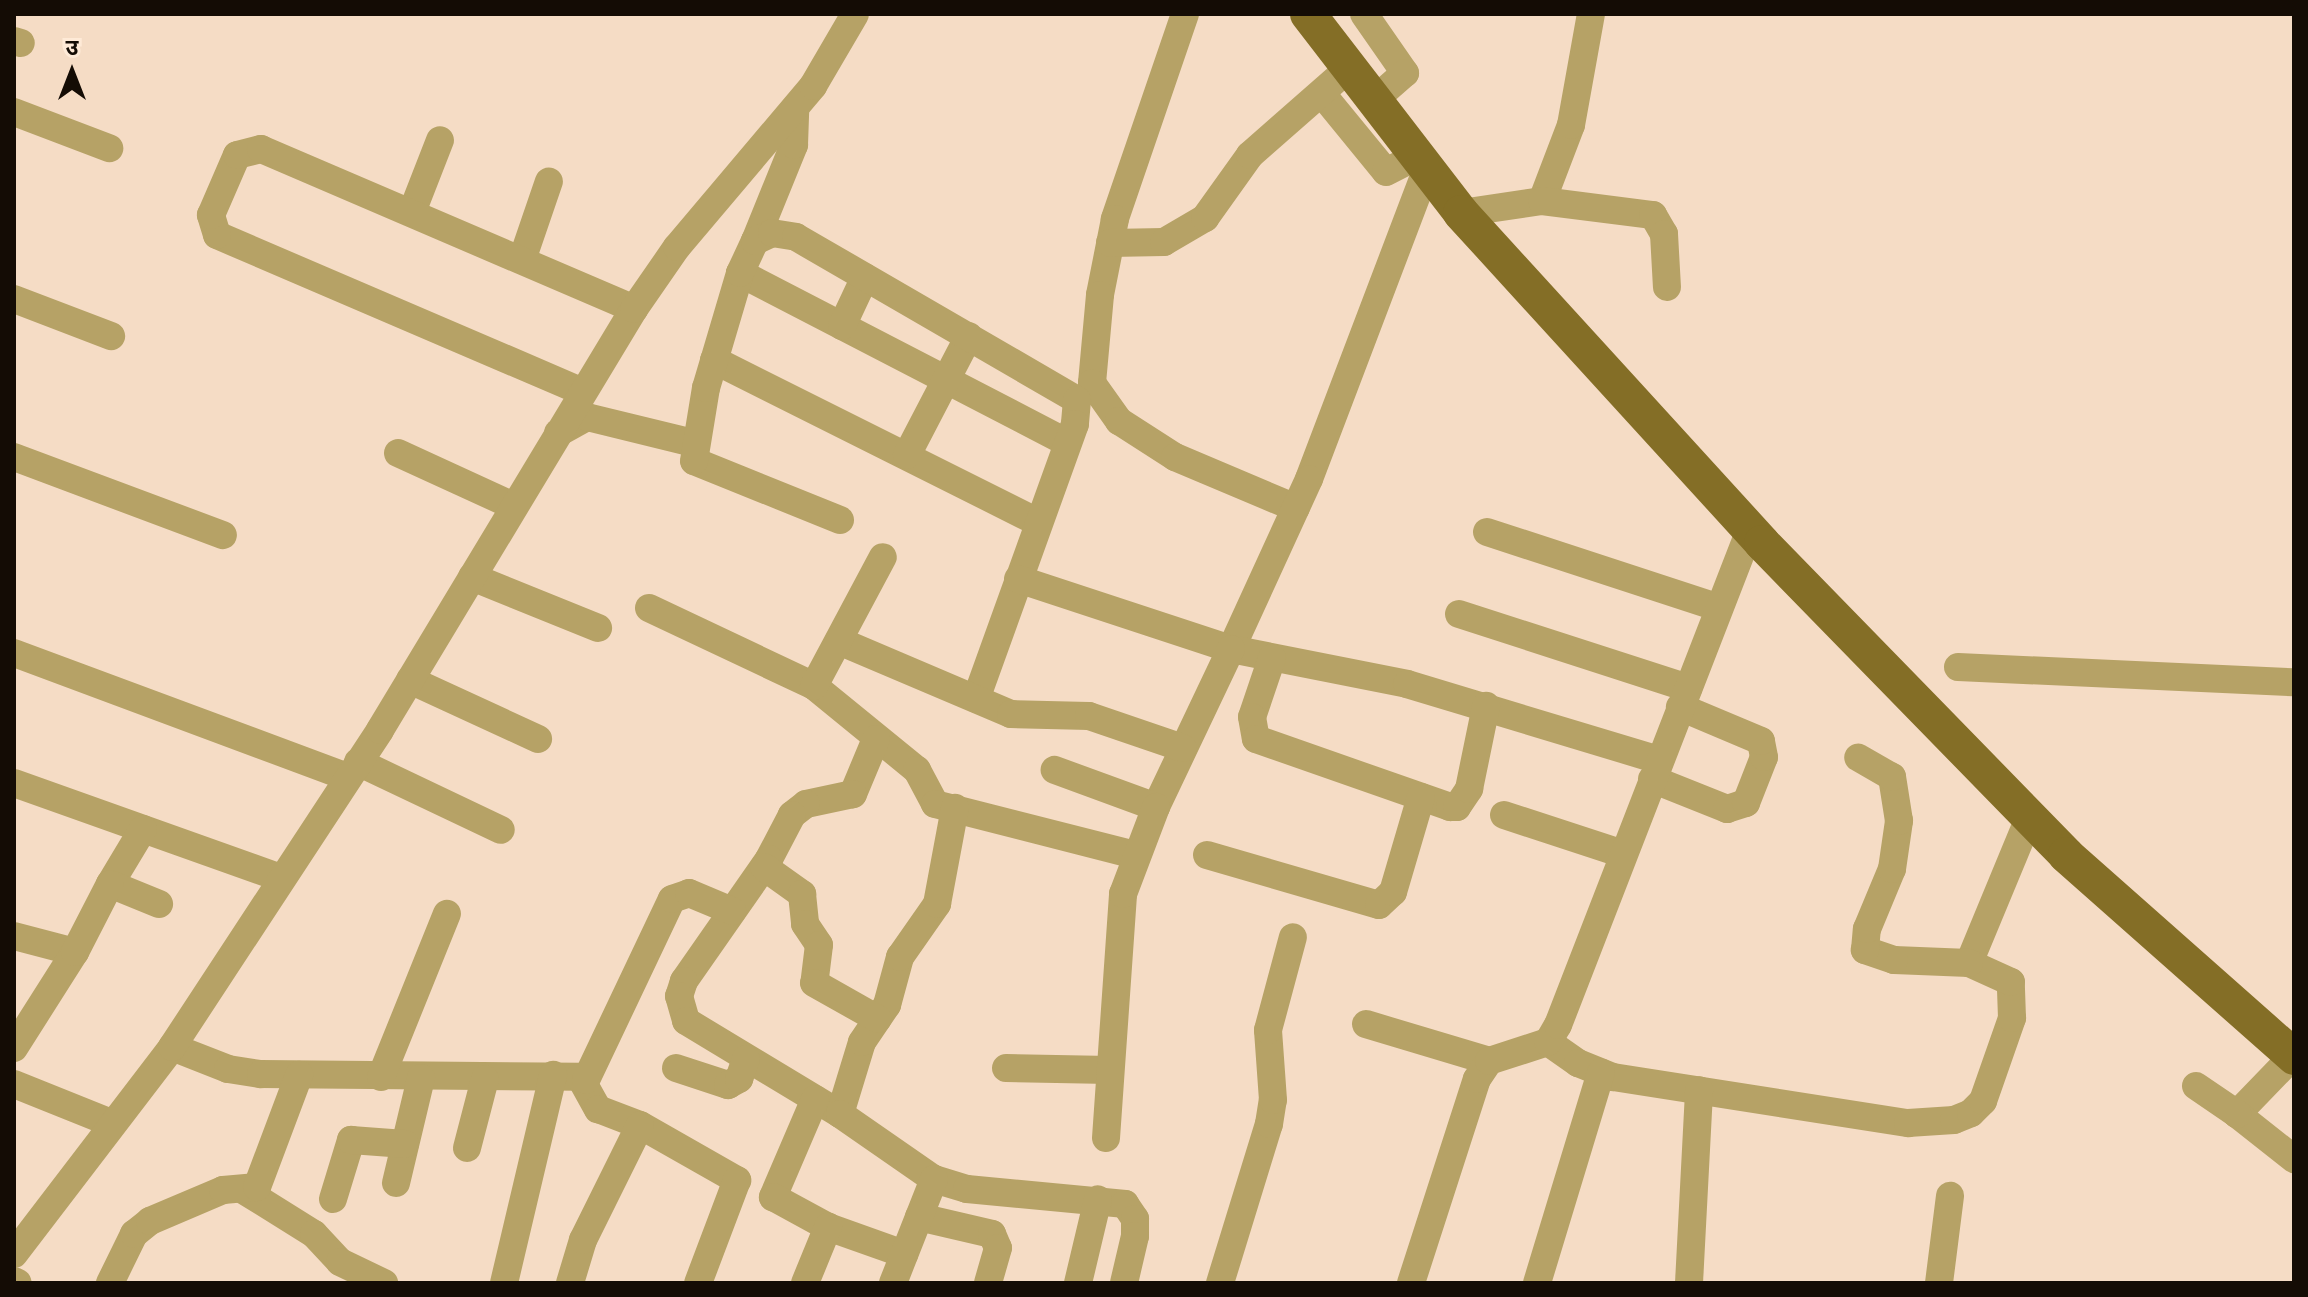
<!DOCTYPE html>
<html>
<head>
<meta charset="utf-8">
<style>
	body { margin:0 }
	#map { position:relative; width:2308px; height:1297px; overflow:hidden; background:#f5dcc5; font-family:Roboto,"Noto Sans Devanagari",sans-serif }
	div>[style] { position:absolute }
	.minor>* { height:28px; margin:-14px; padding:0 14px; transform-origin:14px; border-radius:14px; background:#b6a266 }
	.major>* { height:36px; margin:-18px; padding:0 18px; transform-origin:18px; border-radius:18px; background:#846e26 }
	span { translate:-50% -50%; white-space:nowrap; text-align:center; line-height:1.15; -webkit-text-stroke:8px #feead7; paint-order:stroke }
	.frame { position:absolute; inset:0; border:16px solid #140c05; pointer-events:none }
	.north { position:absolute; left:32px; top:32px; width:80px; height:80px; -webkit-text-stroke:6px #feead7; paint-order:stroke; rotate:0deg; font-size:22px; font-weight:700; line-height:32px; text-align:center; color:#140c05 }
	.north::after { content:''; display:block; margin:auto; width:28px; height:36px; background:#140c05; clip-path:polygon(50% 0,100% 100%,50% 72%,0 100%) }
</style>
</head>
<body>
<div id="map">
	<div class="minor">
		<div style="left:1185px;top:14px;width:217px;rotate:108.9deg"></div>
		<div style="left:1115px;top:219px;width:77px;rotate:101.2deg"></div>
		<div style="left:1100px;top:295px;width:88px;rotate:95.2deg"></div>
		<div style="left:1092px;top:383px;width:47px;rotate:54.6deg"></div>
		<div style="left:1119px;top:421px;width:67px;rotate:32.7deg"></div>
		<div style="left:1175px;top:457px;width:131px;rotate:22.9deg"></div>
		<div style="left:1364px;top:14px;width:72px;rotate:55.2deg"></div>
		<div style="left:1405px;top:73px;width:44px;rotate:138.7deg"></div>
		<div style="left:14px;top:41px;width:7px;rotate:16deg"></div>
		<div style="left:1323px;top:95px;width:99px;rotate:50.7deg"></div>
		<div style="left:1386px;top:172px;width:34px;rotate:-27deg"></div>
		<div style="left:14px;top:112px;width:102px;rotate:20.8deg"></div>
		<div style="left:1426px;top:171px;width:329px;rotate:110.8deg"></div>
		<div style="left:1309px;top:479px;width:187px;rotate:114.6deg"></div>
		<div style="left:1231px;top:649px;width:179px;rotate:11.2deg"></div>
		<div style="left:1407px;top:684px;width:263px;rotate:16.8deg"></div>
		<div style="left:1542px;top:201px;width:81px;rotate:-69.1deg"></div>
		<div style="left:1571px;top:125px;width:113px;rotate:-79.8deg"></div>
		<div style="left:412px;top:212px;width:77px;rotate:-68.7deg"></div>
		<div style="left:1461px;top:213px;width:82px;rotate:-8.4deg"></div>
		<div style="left:1542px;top:201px;width:112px;rotate:7.2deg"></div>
		<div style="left:1653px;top:215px;width:22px;rotate:60deg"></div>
		<div style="left:1664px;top:234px;width:53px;rotate:86.8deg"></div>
		<div style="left:755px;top:241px;width:104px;rotate:-67.9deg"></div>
		<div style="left:794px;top:145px;width:37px;rotate:-88deg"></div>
		<div style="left:1110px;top:243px;width:54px;rotate:-1.1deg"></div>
		<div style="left:1164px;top:242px;width:48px;rotate:-30.3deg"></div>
		<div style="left:1205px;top:218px;width:77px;rotate:-54.5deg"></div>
		<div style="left:1250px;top:155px;width:130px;rotate:-41.3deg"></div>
		<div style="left:522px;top:260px;width:83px;rotate:-71.1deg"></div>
		<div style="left:740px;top:273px;width:369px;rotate:27.4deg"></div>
		<div style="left:14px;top:299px;width:104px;rotate:20.9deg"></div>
		<div style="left:842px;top:326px;width:54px;rotate:-64.9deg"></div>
		<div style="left:714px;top:360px;width:362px;rotate:26.6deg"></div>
		<div style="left:583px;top:392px;width:398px;rotate:-156.8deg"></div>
		<div style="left:217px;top:235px;width:21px;rotate:-107deg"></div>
		<div style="left:211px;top:215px;width:65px;rotate:-66.6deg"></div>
		<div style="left:237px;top:155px;width:25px;rotate:-14deg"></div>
		<div style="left:261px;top:149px;width:406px;rotate:23.2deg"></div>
		<div style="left:558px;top:433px;width:33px;rotate:-29deg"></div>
		<div style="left:587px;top:417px;width:110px;rotate:13.7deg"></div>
		<div style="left:398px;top:453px;width:128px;rotate:24.6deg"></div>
		<div style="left:907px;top:455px;width:134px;rotate:-62.5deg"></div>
		<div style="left:14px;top:457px;width:223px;rotate:20.5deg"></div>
		<div style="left:840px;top:520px;width:157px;rotate:-158deg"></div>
		<div style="left:694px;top:461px;width:74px;rotate:-80.7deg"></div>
		<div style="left:706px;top:388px;width:120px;rotate:-73.5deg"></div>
		<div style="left:740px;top:273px;width:35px;rotate:-65deg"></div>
		<div style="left:755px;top:241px;width:19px;rotate:-25deg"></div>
		<div style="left:772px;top:233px;width:24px;rotate:9deg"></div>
		<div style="left:796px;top:237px;width:325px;rotate:30.1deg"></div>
		<div style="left:1077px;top:400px;width:24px;rotate:95deg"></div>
		<div style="left:1075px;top:424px;width:292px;rotate:109.8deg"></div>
		<div style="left:1487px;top:532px;width:244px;rotate:18.1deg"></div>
		<div style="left:472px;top:577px;width:136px;rotate:22deg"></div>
		<div style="left:1018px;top:579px;width:224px;rotate:18.2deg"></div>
		<div style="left:1231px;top:649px;width:175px;rotate:115.4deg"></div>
		<div style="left:1156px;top:807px;width:108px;rotate:-159.9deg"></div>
		<div style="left:649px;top:608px;width:183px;rotate:25.3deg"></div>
		<div style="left:814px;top:686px;width:133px;rotate:39.2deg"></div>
		<div style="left:917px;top:770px;width:38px;rotate:62deg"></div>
		<div style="left:935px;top:804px;width:206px;rotate:14.3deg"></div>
		<div style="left:1459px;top:614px;width:241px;rotate:17.9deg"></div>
		<div style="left:839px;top:641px;width:187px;rotate:23deg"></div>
		<div style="left:1011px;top:714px;width:78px;rotate:1.5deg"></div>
		<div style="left:1089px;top:716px;width:99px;rotate:18.8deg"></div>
		<div style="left:14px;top:653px;width:356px;rotate:20.4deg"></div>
		<div style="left:1272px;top:658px;width:62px;rotate:108.7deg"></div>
		<div style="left:1252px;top:717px;width:22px;rotate:80deg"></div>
		<div style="left:1256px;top:739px;width:206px;rotate:19.3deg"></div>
		<div style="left:1450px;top:807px;width:7px"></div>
		<div style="left:1457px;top:807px;width:22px;rotate:-56deg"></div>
		<div style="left:1469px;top:789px;width:85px;rotate:-78.4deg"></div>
		<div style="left:1958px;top:667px;width:336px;rotate:2.6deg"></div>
		<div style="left:410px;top:680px;width:141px;rotate:24.7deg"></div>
		<div style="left:814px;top:686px;width:146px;rotate:-61.9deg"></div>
		<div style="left:876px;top:739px;width:60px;rotate:112.7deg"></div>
		<div style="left:853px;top:794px;width:48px;rotate:168deg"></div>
		<div style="left:806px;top:804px;width:18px;rotate:142deg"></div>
		<div style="left:792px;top:815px;width:50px;rotate:117.6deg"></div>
		<div style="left:769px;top:859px;width:149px;rotate:124.9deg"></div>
		<div style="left:684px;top:981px;width:16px;rotate:108deg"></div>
		<div style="left:679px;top:996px;width:26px;rotate:74deg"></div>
		<div style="left:686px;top:1021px;width:180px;rotate:31.1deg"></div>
		<div style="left:840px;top:1114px;width:75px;rotate:-73deg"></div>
		<div style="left:862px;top:1042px;width:45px;rotate:-56deg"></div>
		<div style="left:887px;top:1005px;width:50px;rotate:-74.8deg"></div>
		<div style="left:900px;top:957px;width:65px;rotate:-55.1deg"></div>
		<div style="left:937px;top:904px;width:98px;rotate:-79.4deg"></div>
		<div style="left:358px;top:762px;width:158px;rotate:25.4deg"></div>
		<div style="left:1652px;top:779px;width:81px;rotate:21.8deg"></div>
		<div style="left:1727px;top:809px;width:20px;rotate:-18deg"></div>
		<div style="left:1746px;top:803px;width:49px;rotate:-68.6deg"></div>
		<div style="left:1764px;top:757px;width:16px;rotate:-101deg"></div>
		<div style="left:1761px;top:741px;width:88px;rotate:-157.2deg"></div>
		<div style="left:14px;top:783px;width:283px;rotate:19.6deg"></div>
		<div style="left:1504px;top:815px;width:125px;rotate:18.1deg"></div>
		<div style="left:143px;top:829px;width:64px;rotate:121deg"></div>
		<div style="left:110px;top:884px;width:53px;rotate:22.2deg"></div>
		<div style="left:1207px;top:855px;width:179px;rotate:16.2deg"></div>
		<div style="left:1379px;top:905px;width:19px;rotate:-43deg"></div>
		<div style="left:1393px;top:892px;width:99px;rotate:-73.6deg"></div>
		<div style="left:764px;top:867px;width:47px;rotate:35.4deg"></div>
		<div style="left:802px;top:894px;width:30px;rotate:84deg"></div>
		<div style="left:805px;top:924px;width:25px;rotate:56deg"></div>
		<div style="left:819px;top:945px;width:38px;rotate:97deg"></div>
		<div style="left:814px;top:983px;width:73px;rotate:29.4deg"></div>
		<div style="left:14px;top:936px;width:63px;rotate:14.7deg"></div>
		<div style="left:1969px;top:963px;width:157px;rotate:-67.5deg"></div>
		<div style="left:1366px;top:1024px;width:128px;rotate:16.7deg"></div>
		<div style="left:1548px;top:1042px;width:37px;rotate:35deg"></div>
		<div style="left:1578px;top:1063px;width:38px;rotate:22deg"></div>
		<div style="left:1613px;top:1077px;width:299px;rotate:8.9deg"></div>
		<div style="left:1908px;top:1123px;width:46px;rotate:-3.7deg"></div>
		<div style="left:1954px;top:1120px;width:18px;rotate:-22deg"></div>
		<div style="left:1971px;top:1113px;width:17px;rotate:-45deg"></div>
		<div style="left:1983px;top:1101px;width:88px;rotate:-70.7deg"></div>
		<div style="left:2012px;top:1018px;width:36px;rotate:-92deg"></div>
		<div style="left:2011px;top:982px;width:46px;rotate:-155.7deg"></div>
		<div style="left:1969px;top:963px;width:75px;rotate:-177.7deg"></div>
		<div style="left:1894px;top:960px;width:31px;rotate:-161deg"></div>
		<div style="left:1865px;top:950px;width:21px;rotate:-85deg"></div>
		<div style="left:1867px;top:929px;width:65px;rotate:-67.4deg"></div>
		<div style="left:1892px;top:869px;width:49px;rotate:-81.7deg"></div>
		<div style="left:1899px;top:821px;width:45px;rotate:-99deg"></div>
		<div style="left:1892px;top:777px;width:39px;rotate:-150deg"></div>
		<div style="left:172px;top:1047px;width:60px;rotate:21.4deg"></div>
		<div style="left:228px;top:1069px;width:33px;rotate:9deg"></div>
		<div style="left:261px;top:1074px;width:319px;rotate:0.5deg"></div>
		<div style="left:580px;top:1077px;width:37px;rotate:61deg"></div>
		<div style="left:598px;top:1109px;width:45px;rotate:20.9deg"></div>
		<div style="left:640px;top:1125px;width:112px;rotate:29.6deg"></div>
		<div style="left:737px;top:1180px;width:110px;rotate:110.7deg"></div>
		<div style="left:14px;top:1048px;width:114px;rotate:-57.6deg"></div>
		<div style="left:75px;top:952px;width:76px;rotate:-62.8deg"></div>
		<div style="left:2293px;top:1056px;width:81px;rotate:134deg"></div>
		<div style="left:2237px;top:1114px;width:73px;rotate:38.3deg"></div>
		<div style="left:676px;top:1068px;width:55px;rotate:18.1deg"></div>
		<div style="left:728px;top:1085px;width:13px;rotate:-29deg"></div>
		<div style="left:739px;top:1079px;width:21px;rotate:-71deg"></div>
		<div style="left:1006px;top:1068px;width:104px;rotate:1.1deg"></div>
		<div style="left:381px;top:1077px;width:176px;rotate:-68deg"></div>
		<div style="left:586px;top:1080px;width:200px;rotate:-64.6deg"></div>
		<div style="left:672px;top:899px;width:18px;rotate:-19deg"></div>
		<div style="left:689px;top:893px;width:47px;rotate:22.7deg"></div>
		<div style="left:14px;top:1084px;width:102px;rotate:21.8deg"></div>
		<div style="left:2196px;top:1086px;width:50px;rotate:34.3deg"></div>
		<div style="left:815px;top:1099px;width:107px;rotate:113.2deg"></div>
		<div style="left:773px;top:1197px;width:63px;rotate:28.6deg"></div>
		<div style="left:828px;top:1227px;width:81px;rotate:19.6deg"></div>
		<div style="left:840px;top:1114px;width:114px;rotate:34.7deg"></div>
		<div style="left:934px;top:1179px;width:34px;rotate:17deg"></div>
		<div style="left:967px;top:1189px;width:159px;rotate:5.4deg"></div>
		<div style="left:1125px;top:1204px;width:18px;rotate:56deg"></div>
		<div style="left:1135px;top:1219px;width:17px;rotate:90deg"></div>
		<div style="left:1135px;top:1236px;width:48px;rotate:103.2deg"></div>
		<div style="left:1106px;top:1138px;width:245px;rotate:-86deg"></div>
		<div style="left:1123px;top:894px;width:93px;rotate:-69.2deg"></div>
		<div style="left:467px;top:1148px;width:71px;rotate:-75.4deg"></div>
		<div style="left:396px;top:1183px;width:108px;rotate:-76.6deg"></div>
		<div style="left:245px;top:1191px;width:81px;rotate:31.9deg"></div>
		<div style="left:314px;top:1234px;width:38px;rotate:47deg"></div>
		<div style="left:340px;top:1262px;width:49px;rotate:25.5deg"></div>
		<div style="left:333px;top:1199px;width:62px;rotate:-73deg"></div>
		<div style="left:351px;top:1140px;width:54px;rotate:4.2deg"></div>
		<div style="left:919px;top:1217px;width:75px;rotate:13.1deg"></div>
		<div style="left:992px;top:1234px;width:15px;rotate:67deg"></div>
		<div style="left:998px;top:1248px;width:36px;rotate:106deg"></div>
		<div style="left:14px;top:1254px;width:260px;rotate:-52.6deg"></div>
		<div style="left:172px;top:1047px;width:379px;rotate:-56.7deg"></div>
		<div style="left:380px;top:730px;width:492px;rotate:-58.9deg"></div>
		<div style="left:634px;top:309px;width:75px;rotate:-55.3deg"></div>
		<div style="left:677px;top:247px;width:211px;rotate:-49.8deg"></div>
		<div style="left:813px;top:86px;width:83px;rotate:-59.7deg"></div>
		<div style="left:14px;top:1281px;width:4px;rotate:27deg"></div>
		<div style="left:110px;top:1283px;width:55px;rotate:-63.9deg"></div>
		<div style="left:134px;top:1234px;width:21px;rotate:-39deg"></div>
		<div style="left:150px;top:1221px;width:79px;rotate:-23deg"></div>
		<div style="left:223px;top:1190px;width:34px;rotate:-5deg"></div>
		<div style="left:257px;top:1187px;width:120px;rotate:-69.4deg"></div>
		<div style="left:504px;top:1283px;width:214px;rotate:-76.7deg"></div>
		<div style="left:570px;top:1283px;width:45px;rotate:-73.2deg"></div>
		<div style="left:583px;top:1240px;width:128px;rotate:-63.6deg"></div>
		<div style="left:805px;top:1283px;width:61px;rotate:-67.7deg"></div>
		<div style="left:893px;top:1283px;width:112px;rotate:-68.5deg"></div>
		<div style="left:1078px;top:1283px;width:86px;rotate:-76.6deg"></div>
		<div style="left:1220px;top:1283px;width:166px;rotate:-72.9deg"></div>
		<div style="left:1269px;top:1124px;width:24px;rotate:-81deg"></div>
		<div style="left:1273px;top:1100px;width:70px;rotate:-94.1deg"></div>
		<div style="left:1268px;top:1030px;width:96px;rotate:-75deg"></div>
		<div style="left:1411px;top:1283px;width:214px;rotate:-72.1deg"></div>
		<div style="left:1477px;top:1079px;width:22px;rotate:-56deg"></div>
		<div style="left:1489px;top:1061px;width:62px;rotate:-17.9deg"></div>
		<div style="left:1548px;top:1042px;width:20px;rotate:-60deg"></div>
		<div style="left:1558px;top:1025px;width:531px;rotate:-68.8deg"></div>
		<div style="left:1537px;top:1283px;width:220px;rotate:-73.1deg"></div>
		<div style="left:1689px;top:1283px;width:193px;rotate:-87deg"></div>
		<div style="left:1939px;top:1283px;width:88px;rotate:-82.8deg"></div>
	</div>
	<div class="major">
		<div style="left:1308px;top:14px;width:251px;rotate:52.4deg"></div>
		<div style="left:1461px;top:213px;width:447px;rotate:47.6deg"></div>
		<div style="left:1762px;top:543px;width:436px;rotate:45.7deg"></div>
		<div style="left:2066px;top:855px;width:305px;rotate:41.5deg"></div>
	</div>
	<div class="frame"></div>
	<div class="north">उ</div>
</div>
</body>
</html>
